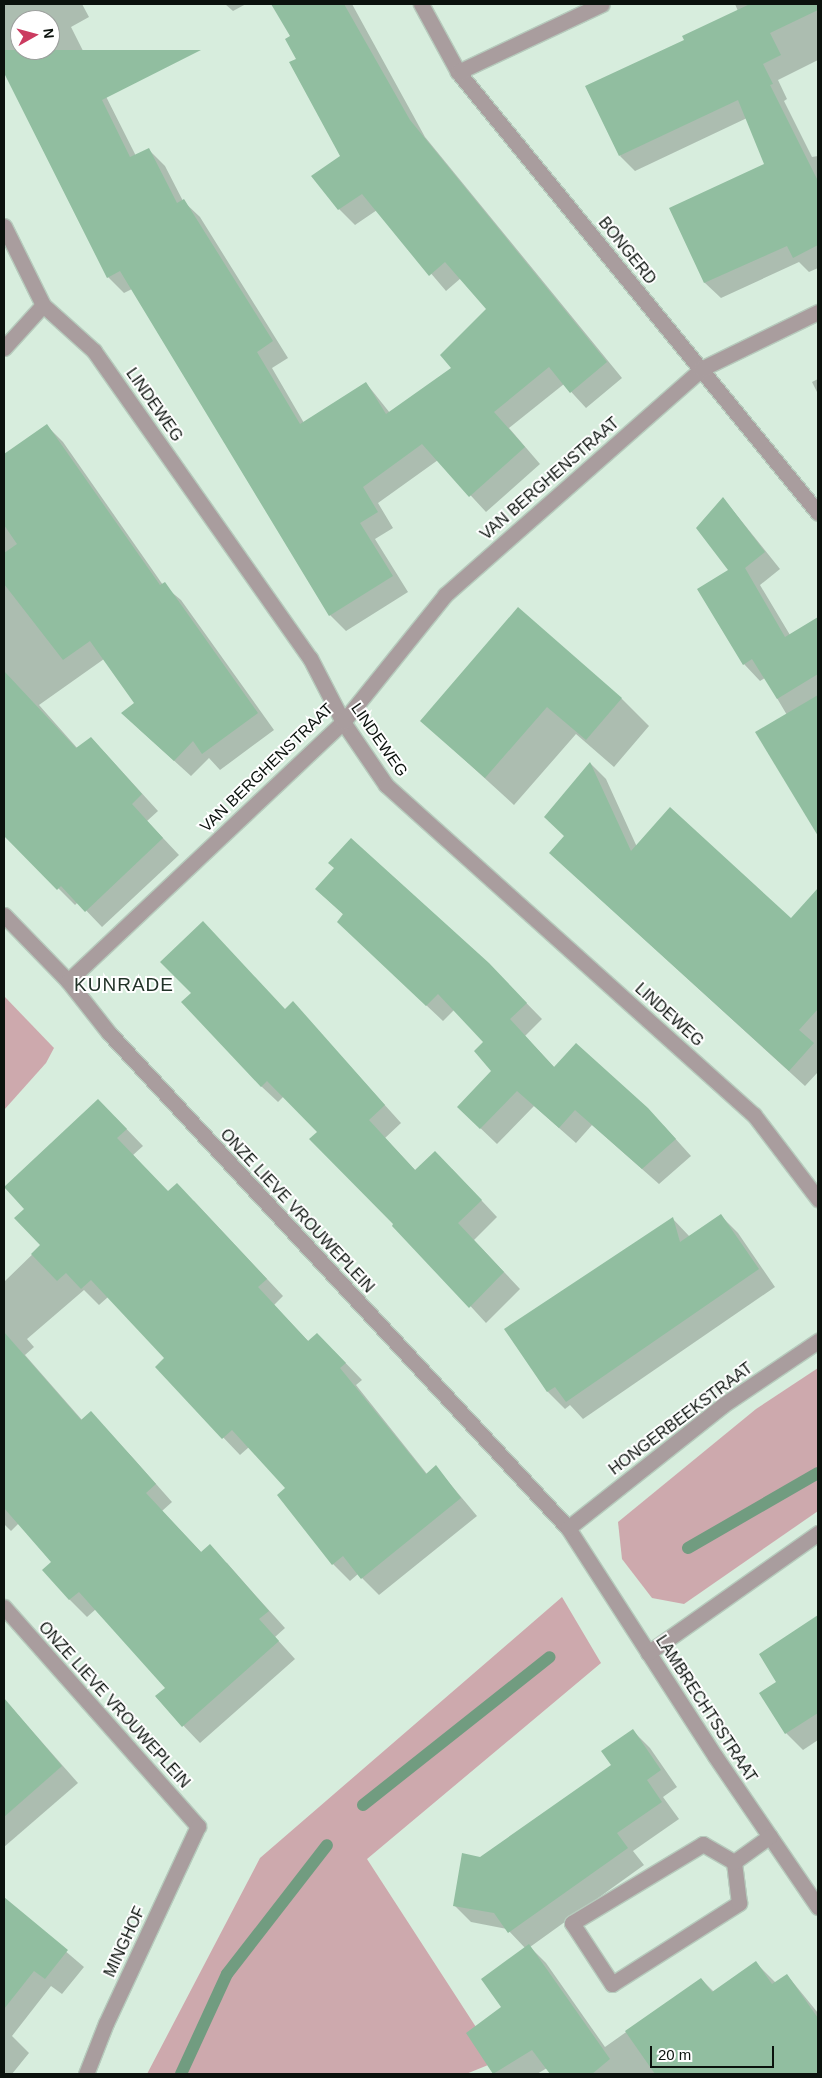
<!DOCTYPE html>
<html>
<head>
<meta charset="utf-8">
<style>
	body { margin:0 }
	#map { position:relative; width:822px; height:2078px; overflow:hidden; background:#d7eddd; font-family:Helvetica,sans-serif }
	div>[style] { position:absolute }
	.green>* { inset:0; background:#cda9ad }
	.shadow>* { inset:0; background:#0003 }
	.stream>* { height:12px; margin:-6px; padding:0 6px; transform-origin:6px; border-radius:6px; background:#719c80 }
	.building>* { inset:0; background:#91bea0 }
	.roads { filter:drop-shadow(1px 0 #b6cabc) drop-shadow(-1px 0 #b6cabc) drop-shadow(0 1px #b6cabc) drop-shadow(0 -1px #b6cabc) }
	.minor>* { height:15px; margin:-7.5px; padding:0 7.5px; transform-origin:7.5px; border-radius:7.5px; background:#a99d9e }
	span { translate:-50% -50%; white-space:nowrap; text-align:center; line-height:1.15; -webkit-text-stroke:4px #fff; paint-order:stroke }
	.street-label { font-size:16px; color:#0b120d }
	.quarter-label { font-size:19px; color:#223328; letter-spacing:1px }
	.frame { position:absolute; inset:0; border:5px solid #0b120d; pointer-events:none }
	.north { position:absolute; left:10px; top:10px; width:50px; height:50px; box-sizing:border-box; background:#fff; border:1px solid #9da09e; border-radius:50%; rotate:83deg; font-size:14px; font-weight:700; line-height:20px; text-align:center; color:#0b120d }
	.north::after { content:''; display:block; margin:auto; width:18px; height:22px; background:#cb3b60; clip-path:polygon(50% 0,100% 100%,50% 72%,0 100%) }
	.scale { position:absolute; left:650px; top:2046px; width:124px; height:22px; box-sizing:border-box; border:2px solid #0b120d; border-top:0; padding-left:6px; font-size:15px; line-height:18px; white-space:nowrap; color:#0b120d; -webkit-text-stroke:4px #fff; paint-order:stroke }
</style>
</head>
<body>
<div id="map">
	<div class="green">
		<div style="clip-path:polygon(4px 996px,54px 1048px,46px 1063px,4px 1110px)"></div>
		<div style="clip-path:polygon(818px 1368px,818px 1511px,684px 1604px,652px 1598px,622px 1559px,618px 1522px,756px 1409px)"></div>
		<div style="clip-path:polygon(562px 1597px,601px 1663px,367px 1859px,498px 2061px,466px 2074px,147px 2074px,260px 1858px)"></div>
	</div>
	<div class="shadow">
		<div style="clip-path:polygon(evenodd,4px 4px,82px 4px,89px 17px,71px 27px,136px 156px,149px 150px,165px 166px,183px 201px,200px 217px,288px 358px,272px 368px,304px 423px,366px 383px,390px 413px,453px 368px,488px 309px,461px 278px,446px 291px,377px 210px,355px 225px,339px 209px,342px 156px,297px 59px,292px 37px,273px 4px,352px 4px,425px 137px,622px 378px,586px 408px,564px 384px,509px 428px,540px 464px,486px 512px,438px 460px,378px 503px,393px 528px,375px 539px,408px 592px,346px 631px,330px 615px,132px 289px,124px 293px,108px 277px,4px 66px,4px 4px,20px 20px,50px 20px,50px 50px,20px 50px,20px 20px)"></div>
		<div style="clip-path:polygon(225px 4px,246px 4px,233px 11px)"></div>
		<div style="clip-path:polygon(735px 4px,818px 4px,818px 60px,778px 80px,787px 99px,784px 101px,812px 157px,818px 156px,818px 268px,809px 272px,799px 262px,721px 298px,705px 283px,671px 208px,766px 164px,747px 118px,635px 171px,620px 156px,686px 40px,738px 11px)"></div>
		<div style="clip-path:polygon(818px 379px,818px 394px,812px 382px)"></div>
		<div style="clip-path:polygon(47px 426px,63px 442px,163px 585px,181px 600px,274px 730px,220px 770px,209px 758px,191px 776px,139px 729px,136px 703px,104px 659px,39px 705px,78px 749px,91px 738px,107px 755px,158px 811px,147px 821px,179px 855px,102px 927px,78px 902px,75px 905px,4px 834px,4px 455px)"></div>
		<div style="clip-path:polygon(723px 498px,780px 569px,760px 585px,790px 635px,815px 620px,818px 623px,818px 834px,757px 733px,787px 715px,765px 678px,760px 681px,744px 664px)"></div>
		<div style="clip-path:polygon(621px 698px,649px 726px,614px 767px,576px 734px,514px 805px,422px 721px)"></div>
		<div style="clip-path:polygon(590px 763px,606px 779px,637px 847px,811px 938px,818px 944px,818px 1072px,805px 1086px,550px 853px,565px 837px)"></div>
		<div style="clip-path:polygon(316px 889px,488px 964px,542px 1019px,525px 1036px,555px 1068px,664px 1126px,691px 1156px,659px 1184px,592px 1125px,576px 1143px,534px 1106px,497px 1144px,475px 1123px,493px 1071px,485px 1042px,454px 1010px,443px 1021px,355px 938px,344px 915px)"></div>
		<div style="clip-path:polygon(293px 1003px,401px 1123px,385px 1138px,416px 1171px,452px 1169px,497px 1217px,474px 1240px,520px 1289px,486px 1323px,395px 1224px,318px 1132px,284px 1096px,278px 1102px,261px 1086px,286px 1010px)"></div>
		<div style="clip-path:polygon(115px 1117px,143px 1146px,133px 1155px,168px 1193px,194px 1201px,283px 1296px,274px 1305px,309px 1342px,334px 1351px,362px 1380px,356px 1385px,427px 1474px,436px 1467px,477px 1516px,379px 1595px,358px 1574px,350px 1581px,333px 1564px,287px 1489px,249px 1447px,240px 1455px,156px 1367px,166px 1358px,108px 1297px,99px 1305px,84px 1290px,27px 1339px,34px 1347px,25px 1355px,82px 1420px,91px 1413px,133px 1458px,172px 1502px,162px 1511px,202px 1553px,227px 1563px,256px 1596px,285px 1628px,275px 1637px,295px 1659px,200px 1743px,156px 1697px,166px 1688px,96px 1609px,87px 1617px,70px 1600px,44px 1570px,53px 1562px,19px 1523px,11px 1531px,4px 1524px,4px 1282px,42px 1245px)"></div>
		<div style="clip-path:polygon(721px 1216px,738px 1233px,775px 1287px,583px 1419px,570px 1405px,565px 1409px,548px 1392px,506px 1329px,673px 1219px,690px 1237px)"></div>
		<div style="clip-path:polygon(818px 1617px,818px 1740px,803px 1750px,786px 1733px,761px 1693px,778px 1682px,761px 1654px)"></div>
		<div style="clip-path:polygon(4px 1699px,78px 1783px,4px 1847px)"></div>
		<div style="clip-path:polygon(633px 1731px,650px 1748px,677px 1787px,663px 1797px,679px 1819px,633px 1851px,644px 1865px,530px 1947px,546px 1963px,605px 2047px,701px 1979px,714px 1992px,756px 1963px,776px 1983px,787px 1975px,818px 2013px,818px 2074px,774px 2074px,762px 2058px,739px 2074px,551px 2074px,547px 2068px,537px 2074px,495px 2074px,490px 2069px,503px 2008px,526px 1949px,507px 1929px,471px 1922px,454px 1905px,480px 1858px,613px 1766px)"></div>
		<div style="clip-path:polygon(16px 1909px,84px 1967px,62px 1994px,51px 1986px,12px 2036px,29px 2053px,12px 2074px,4px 2074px,4px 1924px)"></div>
	</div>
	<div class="stream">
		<div style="left:688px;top:1548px;width:150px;rotate:-30deg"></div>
		<div style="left:363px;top:1805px;width:238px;rotate:-38.4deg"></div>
		<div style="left:181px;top:2074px;width:110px;rotate:-65.3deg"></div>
		<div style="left:227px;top:1974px;width:163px;rotate:-52.2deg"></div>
	</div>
	<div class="building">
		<div style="clip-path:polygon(271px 4px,344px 4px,410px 120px,607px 362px,570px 393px,549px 367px,494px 412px,525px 447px,469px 497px,422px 444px,363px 487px,378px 512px,360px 523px,393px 576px,329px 616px,120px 271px,107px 278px,4px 73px,4px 50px,201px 50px,102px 100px,130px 157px,149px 148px,177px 203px,184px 199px,273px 341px,257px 352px,300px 424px,366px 382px,386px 414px,451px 368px,440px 355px,486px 309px,445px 262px,429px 276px,362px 194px,338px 210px,311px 176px,340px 156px,289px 62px,296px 59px,285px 39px,290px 36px)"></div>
		<div style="clip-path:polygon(750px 4px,818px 4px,818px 10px,770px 33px,781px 55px,763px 64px,773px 84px,770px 85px,818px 181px,818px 245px,793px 258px,787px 246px,704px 283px,669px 208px,764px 164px,738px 100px,619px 156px,585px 86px,684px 40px,682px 36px)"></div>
		<div style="clip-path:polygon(47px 424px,160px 585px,165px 582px,258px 713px,202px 754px,193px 741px,174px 761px,121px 713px,134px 703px,90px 641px,63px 660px,4px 584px,4px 553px,17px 544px,4px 525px,4px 454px)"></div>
		<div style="clip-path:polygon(723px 497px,765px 552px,745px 568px,785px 637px,818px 617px,818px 674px,777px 699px,752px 659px,743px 665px,697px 589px,728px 570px,696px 528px)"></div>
		<div style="clip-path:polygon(518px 607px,622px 698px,586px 740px,547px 707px,485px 778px,420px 721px)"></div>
		<div style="clip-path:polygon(4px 671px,76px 748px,91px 737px,142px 794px,132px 804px,163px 838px,85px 912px,61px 886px,57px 890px,4px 836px)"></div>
		<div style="clip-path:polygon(818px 695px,818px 836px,755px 732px)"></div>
		<div style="clip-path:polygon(590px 762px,631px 851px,670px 807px,791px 918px,818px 888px,818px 1009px,799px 1030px,814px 1043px,789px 1071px,549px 853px,564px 836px,544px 817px)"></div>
		<div style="clip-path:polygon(351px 838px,489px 963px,527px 1003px,510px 1019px,554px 1067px,576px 1043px,648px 1108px,676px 1139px,642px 1169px,575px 1110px,559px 1128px,517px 1091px,480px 1129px,457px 1107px,491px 1071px,474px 1051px,483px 1042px,438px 994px,426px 1006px,337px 922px,343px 914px,315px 889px,334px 868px,328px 863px)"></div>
		<div style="clip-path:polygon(203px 921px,285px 1009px,293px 1001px,385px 1105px,369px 1120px,415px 1170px,435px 1151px,482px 1200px,458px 1223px,504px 1272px,469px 1308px,392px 1226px,393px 1224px,309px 1139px,317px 1132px,267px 1081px,261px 1087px,181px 1002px,191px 993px,160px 962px)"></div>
		<div style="clip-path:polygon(98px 1099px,127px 1129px,117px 1138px,168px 1191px,177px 1183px,267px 1279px,258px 1287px,308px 1341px,317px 1333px,346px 1363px,340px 1368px,426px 1474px,436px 1465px,461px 1498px,361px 1579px,343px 1556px,332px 1565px,277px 1495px,285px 1488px,232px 1430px,222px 1439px,155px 1367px,164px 1358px,91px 1280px,81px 1289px,66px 1273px,57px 1281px,31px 1254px,40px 1245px,14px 1218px,24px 1209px,4px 1187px)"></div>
		<div style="clip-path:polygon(721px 1214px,759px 1269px,566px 1402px,555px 1387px,547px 1392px,504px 1329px,673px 1217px,680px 1242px)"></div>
		<div style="clip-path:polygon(4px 1332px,81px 1420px,91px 1411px,116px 1439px,156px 1484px,146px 1493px,201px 1552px,210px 1544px,269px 1611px,259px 1619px,279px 1641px,182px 1727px,155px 1696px,165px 1688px,79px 1592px,69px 1600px,42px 1570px,51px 1562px,4px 1508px)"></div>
		<div style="clip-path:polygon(818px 1615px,818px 1713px,785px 1734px,759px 1693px,776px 1682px,759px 1654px)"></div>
		<div style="clip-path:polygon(4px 1698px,62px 1766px,4px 1817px)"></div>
		<div style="clip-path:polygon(633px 1729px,661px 1770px,647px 1780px,662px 1802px,617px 1833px,628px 1848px,508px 1933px,494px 1913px,453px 1906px,462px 1853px,480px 1857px,611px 1765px,601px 1751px)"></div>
		<div style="clip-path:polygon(4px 1897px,68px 1950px,45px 1979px,34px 1971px,4px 2009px)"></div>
		<div style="clip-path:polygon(529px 1944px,610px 2059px,592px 2074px,550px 2074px,532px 2050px,493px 2074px,466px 2033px,501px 2007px,481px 1979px)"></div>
		<div style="clip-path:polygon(756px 1961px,772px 1984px,787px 1974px,818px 2018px,818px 2074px,655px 2074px,625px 2031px,701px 1978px,712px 1992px)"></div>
	</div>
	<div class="roads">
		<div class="minor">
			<div style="left:421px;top:4px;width:77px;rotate:61.4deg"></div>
			<div style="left:458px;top:72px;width:569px;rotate:50.77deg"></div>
			<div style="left:458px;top:72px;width:159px;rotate:-25.3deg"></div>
			<div style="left:4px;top:226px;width:88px;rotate:63.7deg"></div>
			<div style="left:43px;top:305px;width:69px;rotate:42deg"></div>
			<div style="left:94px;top:351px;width:375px;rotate:54.9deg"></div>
			<div style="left:310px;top:658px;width:72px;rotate:62.7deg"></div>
			<div style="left:343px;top:722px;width:76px;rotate:55.7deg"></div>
			<div style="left:386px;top:785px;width:494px;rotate:41.9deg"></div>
			<div style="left:754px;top:1115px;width:106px;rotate:52.7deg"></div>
			<div style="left:4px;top:348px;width:58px;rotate:-47.8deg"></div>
			<div style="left:4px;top:915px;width:92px;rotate:45.9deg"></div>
			<div style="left:68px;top:981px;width:66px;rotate:51.7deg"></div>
			<div style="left:109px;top:1033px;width:675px;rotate:47.16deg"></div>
			<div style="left:568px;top:1528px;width:271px;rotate:57.2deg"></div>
			<div style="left:715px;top:1756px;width:183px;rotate:55.7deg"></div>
			<div style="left:68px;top:981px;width:378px;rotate:-43.3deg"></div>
			<div style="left:343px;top:722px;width:163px;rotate:-51.2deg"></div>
			<div style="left:445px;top:595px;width:341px;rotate:-41.4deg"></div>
			<div style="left:701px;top:369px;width:130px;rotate:-26deg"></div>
			<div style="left:568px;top:1528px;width:198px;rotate:-38.4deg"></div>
			<div style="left:723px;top:1405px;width:115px;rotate:-34deg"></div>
			<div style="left:4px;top:1607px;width:293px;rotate:48.5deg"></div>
			<div style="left:198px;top:1826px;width:217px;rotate:115deg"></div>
			<div style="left:106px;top:2023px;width:55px;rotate:111.4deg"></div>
			<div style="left:648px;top:1653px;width:208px;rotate:-35.2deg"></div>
			<div style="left:734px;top:1862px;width:36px;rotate:-150deg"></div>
			<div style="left:703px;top:1844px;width:153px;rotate:148.9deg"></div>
			<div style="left:572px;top:1923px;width:73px;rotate:56.7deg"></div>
			<div style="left:612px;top:1984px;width:151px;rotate:-32.5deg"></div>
			<div style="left:739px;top:1903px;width:41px;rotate:-97deg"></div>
			<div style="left:734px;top:1862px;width:44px;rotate:-35.8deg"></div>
		</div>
	</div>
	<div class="street-label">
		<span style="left:627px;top:251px;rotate:51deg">BONGERD</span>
		<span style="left:154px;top:405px;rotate:55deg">LINDEWEG</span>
		<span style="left:550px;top:479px;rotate:-41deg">VAN BERGHENSTRAAT</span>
		<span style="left:379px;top:740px;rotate:55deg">LINDEWEG</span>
		<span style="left:267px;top:768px;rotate:-44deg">VAN BERGHENSTRAAT</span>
		<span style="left:669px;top:1015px;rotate:42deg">LINDEWEG</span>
		<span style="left:297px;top:1211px;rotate:47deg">ONZE LIEVE VROUWEPLEIN</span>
		<span style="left:681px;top:1419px;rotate:-37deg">HONGERBEEKSTRAAT</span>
		<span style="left:114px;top:1705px;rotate:48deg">ONZE LIEVE VROUWEPLEIN</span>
		<span style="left:706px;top:1709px;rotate:57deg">LAMBRECHTSSTRAAT</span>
		<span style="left:125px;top:1942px;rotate:-65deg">MINGHOF</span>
	</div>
	<div class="quarter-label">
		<span style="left:124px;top:985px">KUNRADE</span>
	</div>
	<div class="frame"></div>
	<div class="north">N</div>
	<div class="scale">20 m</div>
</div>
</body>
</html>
